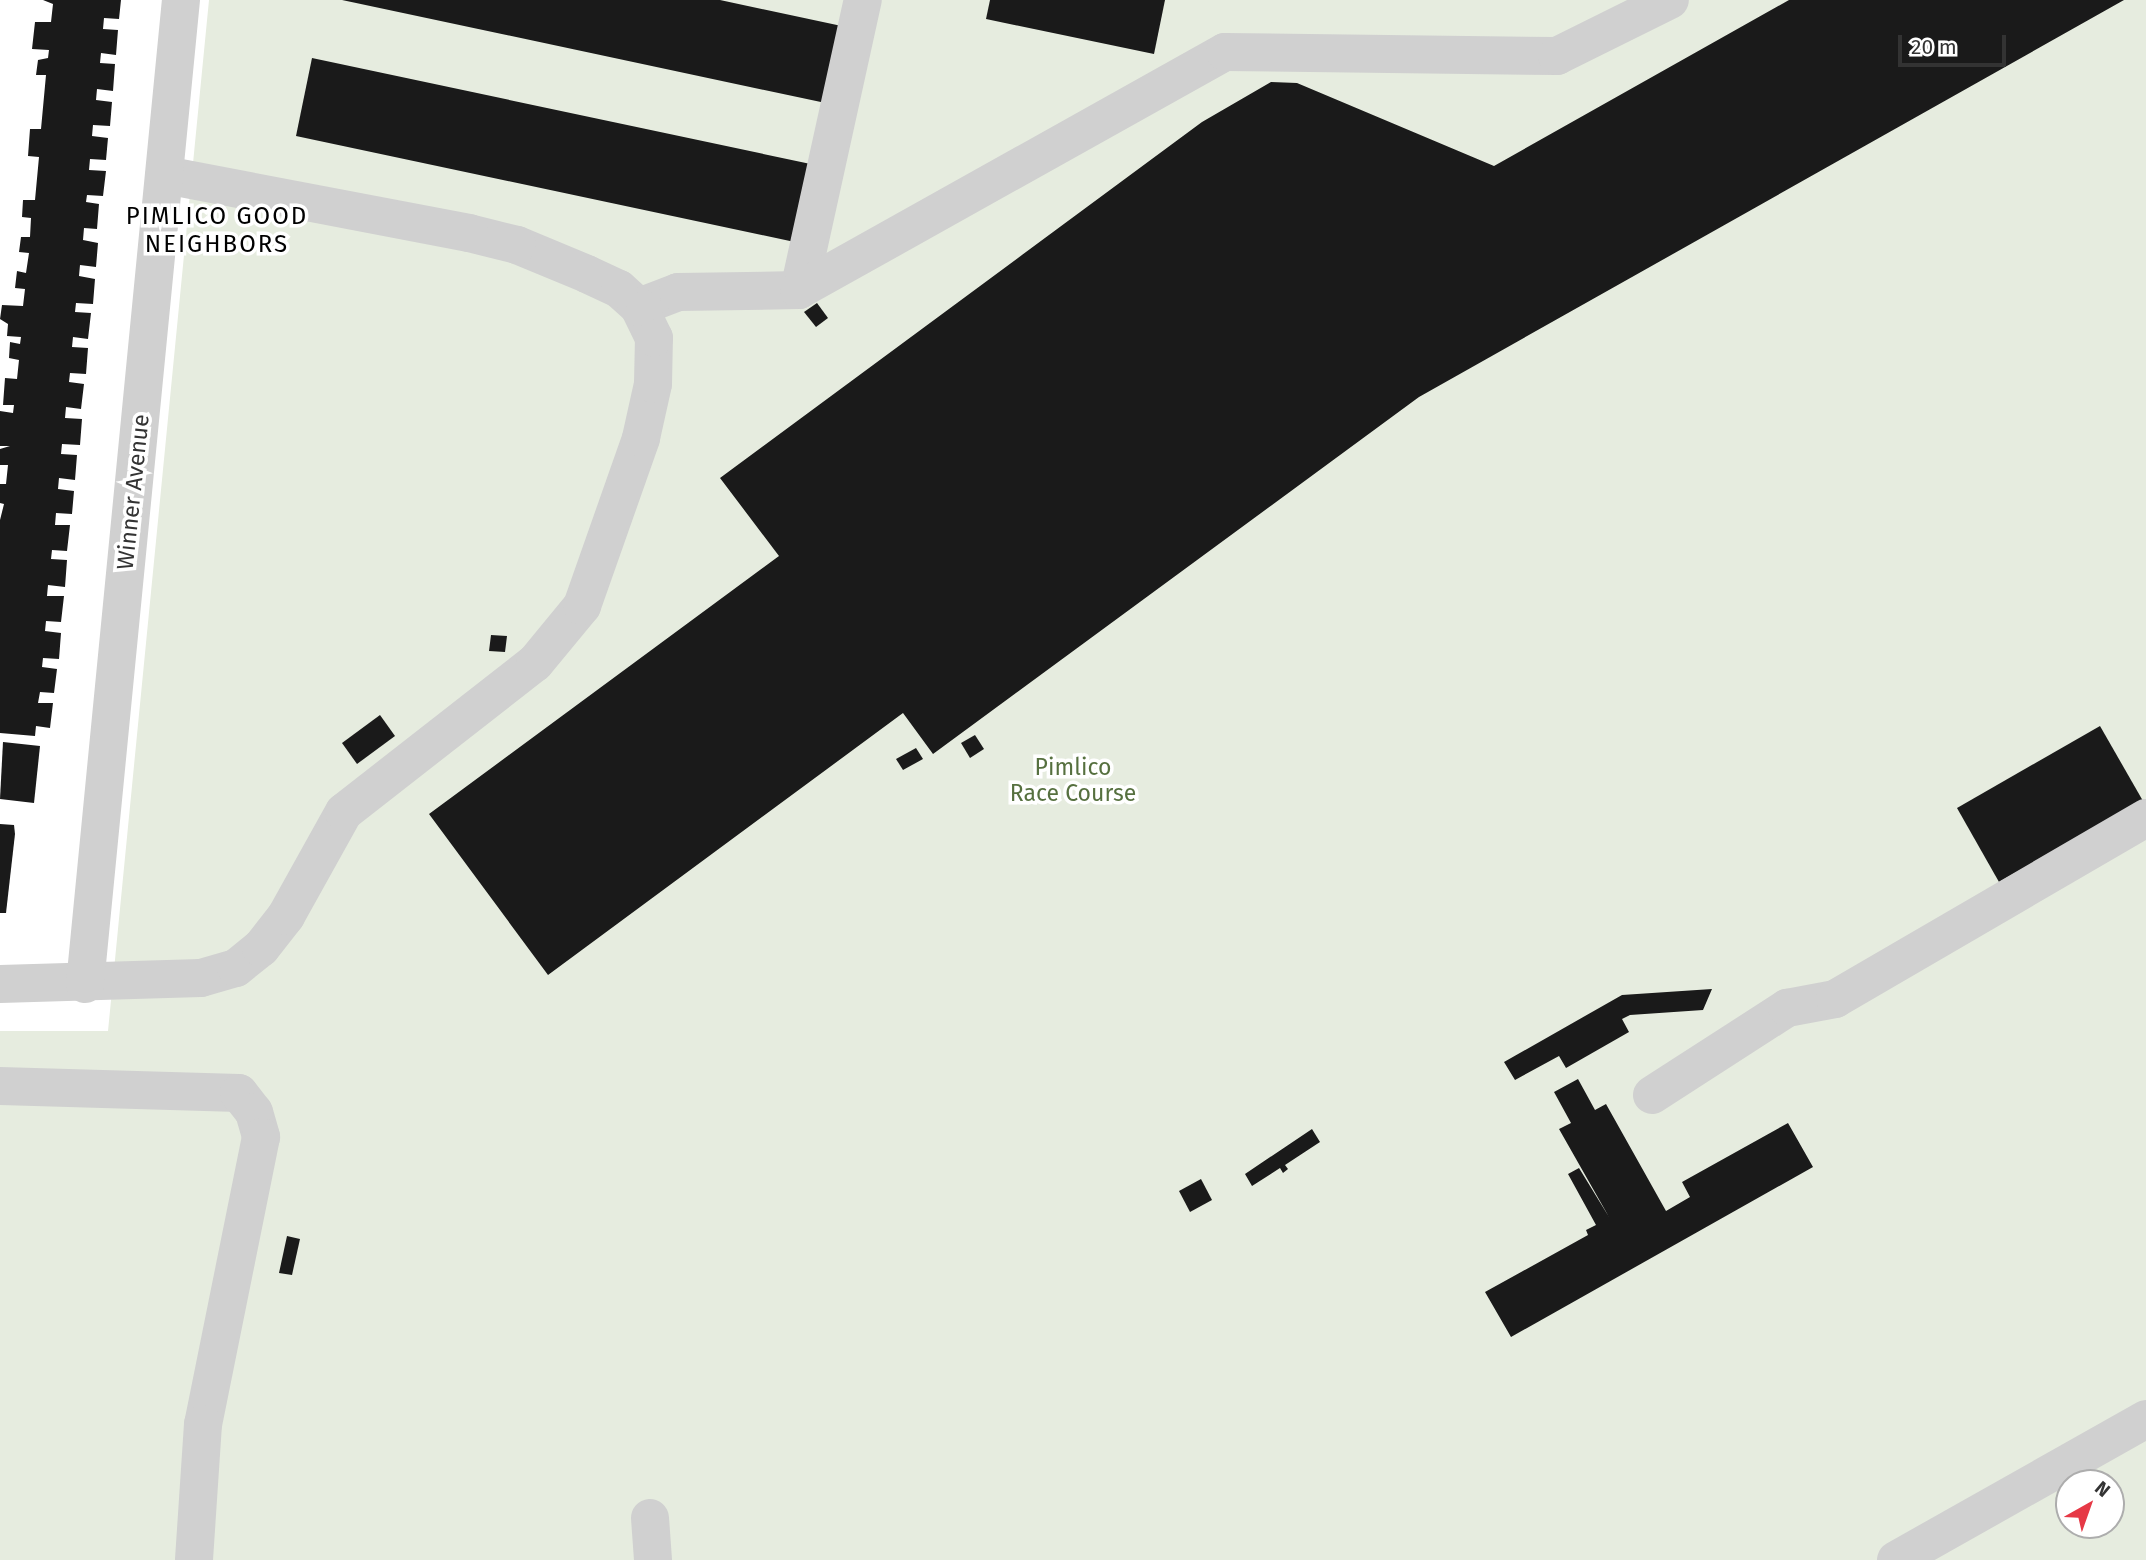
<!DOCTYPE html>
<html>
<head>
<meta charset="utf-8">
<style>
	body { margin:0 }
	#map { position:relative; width:2146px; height:1560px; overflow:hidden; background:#fff; font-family:"Fira Sans",sans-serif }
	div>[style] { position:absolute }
	.green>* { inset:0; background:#e6ecdf }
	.building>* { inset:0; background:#1a1a1a }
	.minor>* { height:38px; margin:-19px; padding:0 19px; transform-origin:19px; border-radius:19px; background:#d0d0d0 }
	span { translate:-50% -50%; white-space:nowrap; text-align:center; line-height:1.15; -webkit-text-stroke:7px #fff; paint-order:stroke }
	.street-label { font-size:23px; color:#333 }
	.park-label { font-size:23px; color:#56703f }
	.neighbourhood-label { font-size:24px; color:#000; letter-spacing:2px }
	.north { position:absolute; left:2055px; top:1469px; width:70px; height:70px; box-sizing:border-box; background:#fff; border:2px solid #adadad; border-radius:50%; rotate:40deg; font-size:19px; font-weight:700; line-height:28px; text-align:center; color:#333 }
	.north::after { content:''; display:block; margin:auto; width:24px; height:32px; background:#e63946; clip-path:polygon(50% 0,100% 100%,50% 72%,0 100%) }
	.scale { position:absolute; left:1898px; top:35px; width:108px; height:32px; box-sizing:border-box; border:4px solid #333; border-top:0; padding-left:9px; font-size:21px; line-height:24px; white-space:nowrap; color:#333; -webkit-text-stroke:5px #fff; paint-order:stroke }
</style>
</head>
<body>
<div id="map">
	<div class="green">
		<div style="clip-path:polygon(evenodd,209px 0,2146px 0,2146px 1560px,0 1560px,0 1031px,108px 1031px,209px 0,2069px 1483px,2111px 1483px,2111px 1525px,2069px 1525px,2069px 1483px)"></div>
	</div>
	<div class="building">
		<div style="clip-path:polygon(43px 0,121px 0,119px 19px,104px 18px,103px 29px,118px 30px,116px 55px,101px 53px,100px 63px,115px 64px,113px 91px,97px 89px,96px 100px,112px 102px,110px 126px,93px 125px,92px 136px,108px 138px,106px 160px,90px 159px,89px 170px,106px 171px,103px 196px,87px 195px,86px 202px,99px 204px,97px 229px,84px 228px,83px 240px,98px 243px,96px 267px,80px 265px,79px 276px,95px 279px,93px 304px,76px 303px,75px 312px,91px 313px,88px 339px,73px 337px,72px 347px,88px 348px,86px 374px,70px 373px,69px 382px,84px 384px,81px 409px,66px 407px,65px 418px,82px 419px,80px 445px,62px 444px,61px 454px,77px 455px,75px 480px,59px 478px,58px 489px,74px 491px,72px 514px,56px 513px,55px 525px,70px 525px,67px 551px,52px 550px,51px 559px,67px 560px,65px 587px,48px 585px,47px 596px,64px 596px,61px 622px,46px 621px,45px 631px,61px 633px,59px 659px,43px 658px,42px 667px,57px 669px,54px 693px,40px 692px,38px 703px,53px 703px,50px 728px,36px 726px,35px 736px,0 733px,0 520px,4px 504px,0 503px,0 484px,6px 484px,8px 465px,0 465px,0 449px,10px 446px,0 446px,0 411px,13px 413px,14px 405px,3px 405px,5px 378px,17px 379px,19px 360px,9px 358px,10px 342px,20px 344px,21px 337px,7px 336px,8px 324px,0 319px,2px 305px,23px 306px,25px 289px,15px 288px,17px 271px,26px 273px,29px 253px,19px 252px,21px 237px,30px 237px,31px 218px,22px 217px,23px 200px,35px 200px,39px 157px,28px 156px,30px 129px,41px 129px,46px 75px,36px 75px,38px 60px,48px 58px,49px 50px,32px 49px,35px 22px,51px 22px,53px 4px)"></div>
		<div style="clip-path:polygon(342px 0,720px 0,851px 28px,835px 105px)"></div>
		<div style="clip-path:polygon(990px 0,1165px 0,1154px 54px,986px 19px)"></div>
		<div style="clip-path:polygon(1789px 0,2124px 0,1419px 397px,933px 754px,903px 713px,548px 975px,429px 814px,779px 556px,720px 478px,1202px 122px,1271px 82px,1297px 83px,1494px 166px)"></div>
		<div style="clip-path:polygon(312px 58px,820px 166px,804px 244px,296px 136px)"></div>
		<div style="clip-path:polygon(817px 303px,828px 318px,816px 327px,804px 312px)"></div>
		<div style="clip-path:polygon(491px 635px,507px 636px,505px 652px,489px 651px)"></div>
		<div style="clip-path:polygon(380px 715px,395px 736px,357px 764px,342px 743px)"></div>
		<div style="clip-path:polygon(2100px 726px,2143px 801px,1999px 882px,1957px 808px)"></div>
		<div style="clip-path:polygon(975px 735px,984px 749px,970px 758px,961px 743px)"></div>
		<div style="clip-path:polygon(3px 742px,40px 746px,34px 803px,0 799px)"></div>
		<div style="clip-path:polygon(916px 748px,923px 759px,903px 770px,896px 759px)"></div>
		<div style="clip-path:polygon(0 824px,14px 825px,15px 834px,6px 913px,0 913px)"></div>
		<div style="clip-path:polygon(1712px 989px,1703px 1010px,1630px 1015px,1622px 1019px,1629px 1032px,1566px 1068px,1559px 1056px,1515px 1080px,1504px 1062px,1622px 995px)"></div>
		<div style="clip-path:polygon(1578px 1079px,1595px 1110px,1606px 1104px,1666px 1211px,1690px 1197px,1682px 1182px,1788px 1123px,1813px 1167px,1511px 1337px,1485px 1292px,1588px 1235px,1586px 1230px,1596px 1225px,1568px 1174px,1579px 1168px,1609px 1217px,1559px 1129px,1571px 1123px,1554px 1092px)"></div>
		<div style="clip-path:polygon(1312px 1129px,1320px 1142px,1285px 1165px,1288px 1169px,1283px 1173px,1280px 1168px,1252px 1186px,1245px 1174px)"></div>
		<div style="clip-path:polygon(1201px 1179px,1212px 1200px,1190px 1212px,1179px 1191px)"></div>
		<div style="clip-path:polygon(287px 1236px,300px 1239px,292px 1275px,279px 1273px)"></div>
	</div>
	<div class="minor">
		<div style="left:799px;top:290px;width:297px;rotate:-77.6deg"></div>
		<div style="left:639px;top:307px;width:42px;rotate:-21deg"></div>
		<div style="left:678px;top:292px;width:121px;rotate:-0.9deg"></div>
		<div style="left:799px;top:290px;width:488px;rotate:-29.2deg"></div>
		<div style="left:1225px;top:52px;width:332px;rotate:0.7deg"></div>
		<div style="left:1557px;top:56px;width:126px;rotate:-26.4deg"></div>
		<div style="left:0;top:984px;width:201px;rotate:-1.7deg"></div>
		<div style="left:201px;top:978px;width:36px;rotate:-16deg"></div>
		<div style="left:236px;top:968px;width:32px;rotate:-39deg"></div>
		<div style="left:261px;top:948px;width:41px;rotate:-52deg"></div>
		<div style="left:286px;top:916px;width:119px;rotate:-60.9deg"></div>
		<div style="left:344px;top:812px;width:242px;rotate:-38deg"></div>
		<div style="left:535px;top:663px;width:74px;rotate:-50.5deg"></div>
		<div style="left:582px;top:606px;width:178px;rotate:-70.6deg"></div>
		<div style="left:641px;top:438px;width:55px;rotate:-77.5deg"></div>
		<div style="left:653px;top:384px;width:46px;rotate:-88.8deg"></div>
		<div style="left:654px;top:338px;width:34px;rotate:-116deg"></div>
		<div style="left:639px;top:307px;width:27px;rotate:-138deg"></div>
		<div style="left:619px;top:289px;width:35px;rotate:-155deg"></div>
		<div style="left:587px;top:274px;width:76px;rotate:-157.5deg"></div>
		<div style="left:517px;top:245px;width:49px;rotate:-166deg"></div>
		<div style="left:469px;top:233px;width:310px;rotate:-169.2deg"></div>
		<div style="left:85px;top:984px;width:989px;rotate:-84.43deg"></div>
		<div style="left:0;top:1086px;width:239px;rotate:1.7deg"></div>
		<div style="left:239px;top:1093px;width:24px;rotate:52deg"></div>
		<div style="left:254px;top:1112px;width:26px;rotate:74deg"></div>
		<div style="left:261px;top:1137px;width:293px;rotate:101.4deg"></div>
		<div style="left:203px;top:1424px;width:136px;rotate:93.8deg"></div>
		<div style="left:1652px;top:1095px;width:161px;rotate:-32.8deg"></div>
		<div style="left:1787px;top:1008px;width:49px;rotate:-10.6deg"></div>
		<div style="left:1835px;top:999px;width:360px;rotate:-30.2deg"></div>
		<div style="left:650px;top:1518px;width:42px;rotate:85.9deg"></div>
		<div style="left:1896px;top:1560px;width:287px;rotate:-29.4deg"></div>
	</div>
	<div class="street-label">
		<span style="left:133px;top:492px;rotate:-84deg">Winner Avenue</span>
	</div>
	<div class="park-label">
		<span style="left:1073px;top:780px">Pimlico<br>Race Course</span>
	</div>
	<div class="neighbourhood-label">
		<span style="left:217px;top:231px">PIMLICO GOOD<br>NEIGHBORS</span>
	</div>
	<div class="north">N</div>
	<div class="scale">20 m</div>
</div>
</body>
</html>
